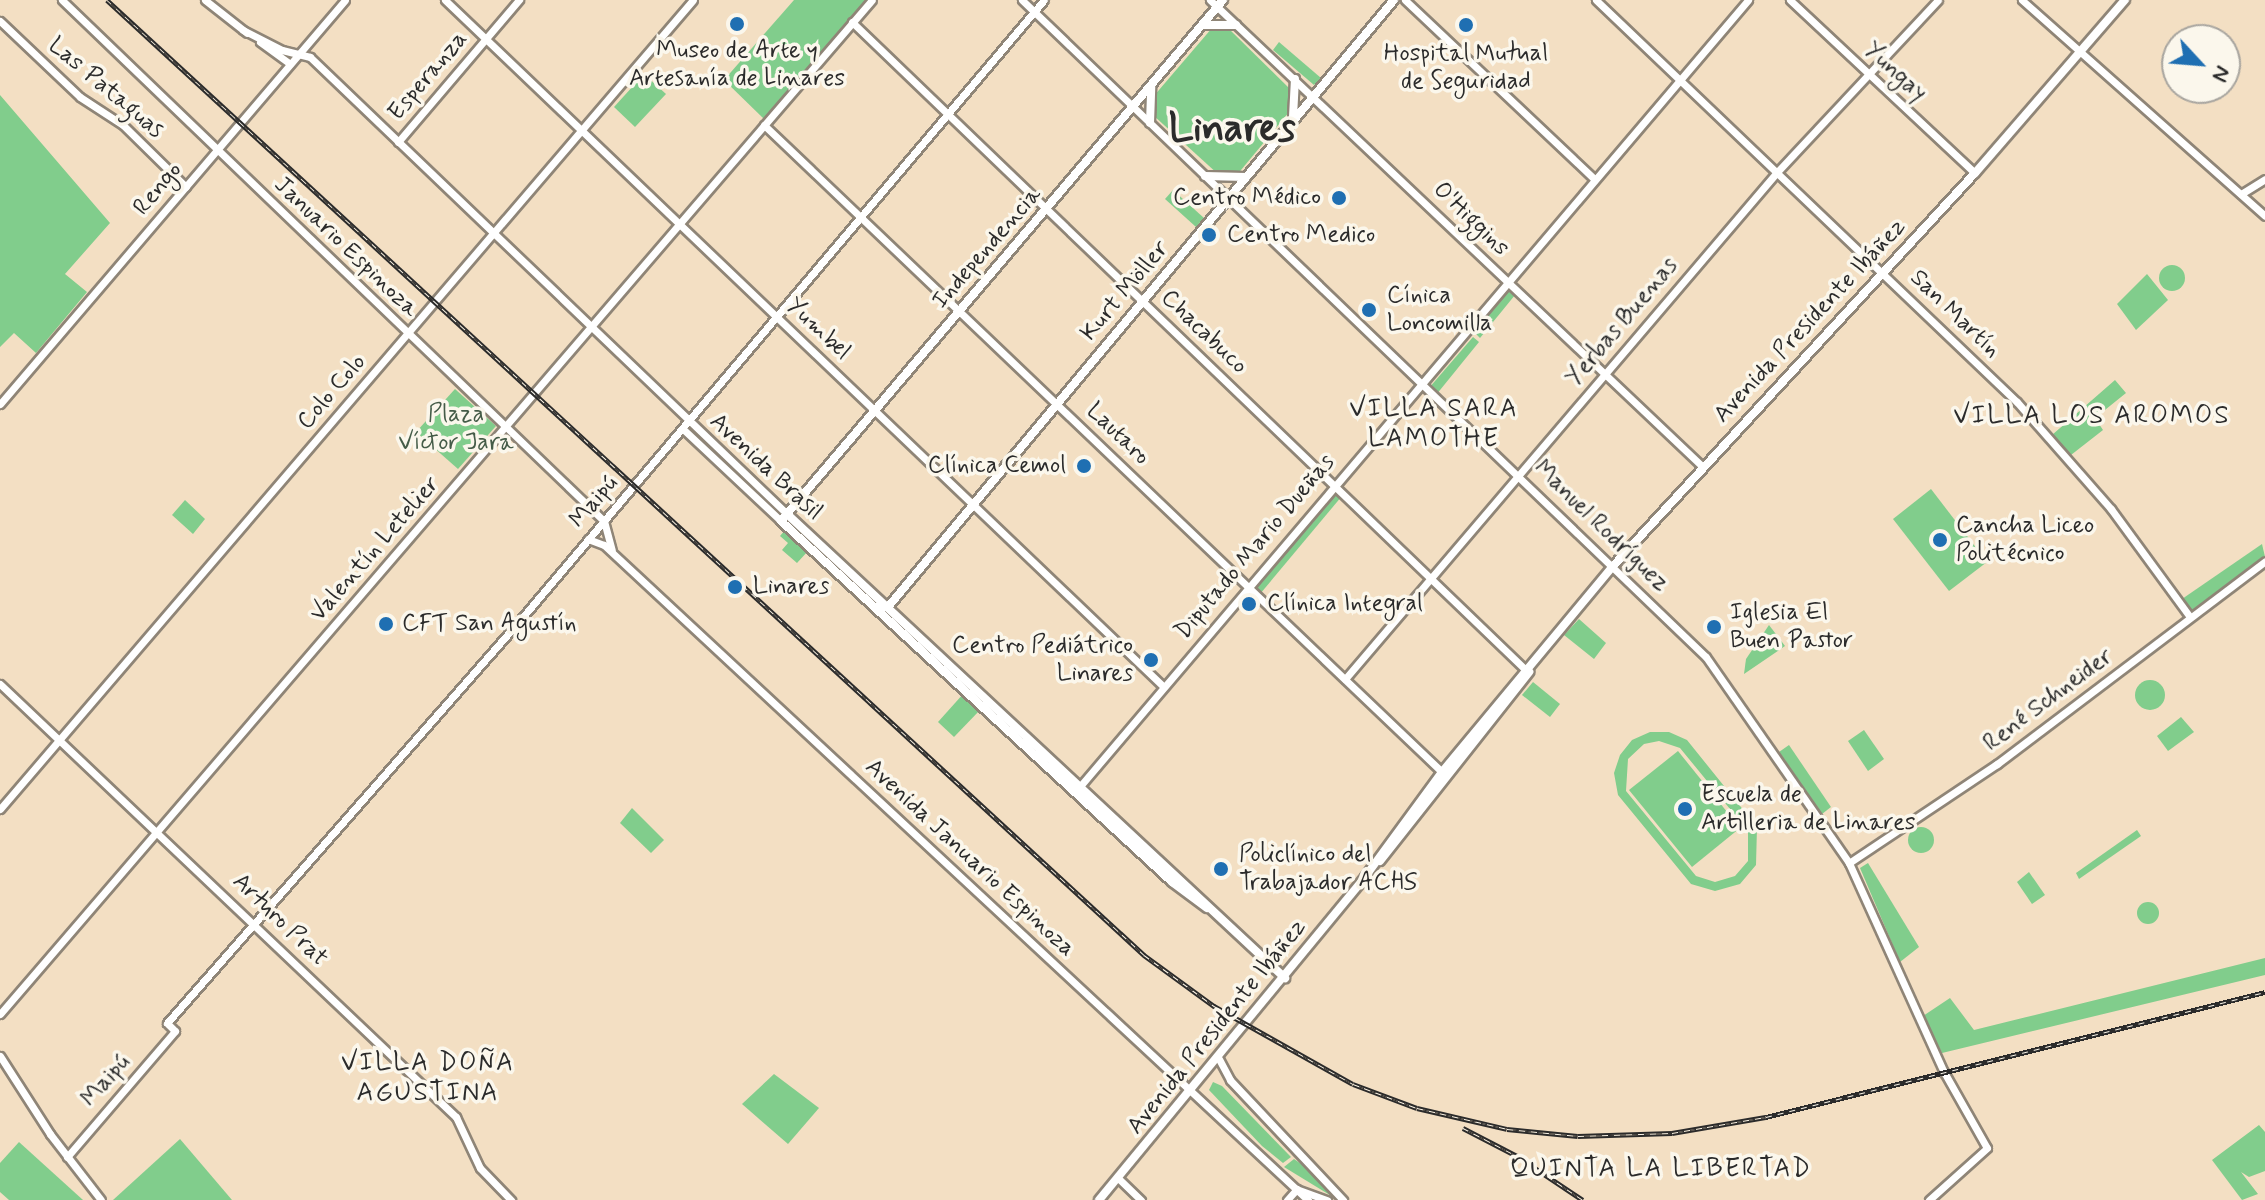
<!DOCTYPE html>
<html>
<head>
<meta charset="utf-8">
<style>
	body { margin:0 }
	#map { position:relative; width:2265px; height:1200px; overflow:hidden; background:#f3dfc3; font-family:Mynerve,sans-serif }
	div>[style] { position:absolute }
	.green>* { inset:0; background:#81cd8c }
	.round { border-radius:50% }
	.roads { filter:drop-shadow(2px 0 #8f8577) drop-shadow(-2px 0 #8f8577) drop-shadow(0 2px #8f8577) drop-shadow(0 -2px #8f8577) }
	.secondary>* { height:7px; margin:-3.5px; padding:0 3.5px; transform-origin:3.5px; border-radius:3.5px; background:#fff }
	.primary>* { height:8px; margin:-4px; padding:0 4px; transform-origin:4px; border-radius:4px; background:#fff }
	.rail>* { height:5px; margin-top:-2.5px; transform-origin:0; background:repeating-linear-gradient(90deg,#fbf7ec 0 6px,#2b2b2b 0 12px); box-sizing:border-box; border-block:2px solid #2b2b2b }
	.dots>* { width:22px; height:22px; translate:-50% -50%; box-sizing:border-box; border:4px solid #fbf7ec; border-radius:50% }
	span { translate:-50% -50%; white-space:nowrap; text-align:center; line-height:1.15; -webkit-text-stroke:7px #fbf7ec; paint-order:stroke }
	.poi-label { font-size:24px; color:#2b2b2b }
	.right { translate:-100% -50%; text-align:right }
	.left { translate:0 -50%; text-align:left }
	.street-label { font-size:24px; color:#2b2b2b }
	.park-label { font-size:24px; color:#455c48 }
	.neighbourhood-label { font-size:26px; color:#2b2b2b; letter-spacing:2px }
	.town-label { font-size:40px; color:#2b2b2b; font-weight:700 }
	.north { position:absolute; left:2161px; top:24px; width:80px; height:80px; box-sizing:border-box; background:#fbf7ec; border:2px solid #a8a59f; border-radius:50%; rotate:116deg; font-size:22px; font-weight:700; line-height:32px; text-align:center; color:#2b2b2b }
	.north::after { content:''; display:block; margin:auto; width:28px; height:36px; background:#1f6fb2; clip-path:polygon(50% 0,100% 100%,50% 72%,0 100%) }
</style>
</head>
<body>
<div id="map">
	<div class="green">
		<div style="clip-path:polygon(794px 0,867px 0,765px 120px,724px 80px)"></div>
		<div style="clip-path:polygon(1212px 28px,1228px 28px,1291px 90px,1290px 111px,1236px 176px,1219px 175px,1153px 115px,1153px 97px)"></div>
		<div style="clip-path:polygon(1279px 42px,1321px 78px,1314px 85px,1273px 50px)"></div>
		<div style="clip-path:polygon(644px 74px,666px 94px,635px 127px,614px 107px)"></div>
		<div style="clip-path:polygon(0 95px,110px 223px,65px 274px,87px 292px,36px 353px,14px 333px,0 347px)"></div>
		<div style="clip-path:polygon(1173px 190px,1204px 218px,1196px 227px,1165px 199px)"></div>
		<div class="round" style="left:2159px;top:265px;width:26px;height:26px"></div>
		<div style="clip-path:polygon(2147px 274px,2168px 300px,2136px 330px,2117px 304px)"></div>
		<div style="clip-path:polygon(1510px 289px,1515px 295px,1480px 338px,1474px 332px)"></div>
		<div style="clip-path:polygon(1473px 337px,1479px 342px,1436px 395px,1429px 388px)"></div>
		<div style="clip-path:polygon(2115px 380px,2126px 393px,2095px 418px,2103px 430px,2071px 455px,2052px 435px)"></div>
		<div style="clip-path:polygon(455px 389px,496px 426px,458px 469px,416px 432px)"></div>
		<div style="clip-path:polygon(1334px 487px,1342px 496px,1260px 594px,1251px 585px)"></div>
		<div style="clip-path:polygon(1931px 489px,1987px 562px,1949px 591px,1893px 519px)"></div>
		<div style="clip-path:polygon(185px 500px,205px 519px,193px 534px,172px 515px)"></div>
		<div style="clip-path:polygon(786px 529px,808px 551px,797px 563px,782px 550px,788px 543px,780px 536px)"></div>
		<div style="clip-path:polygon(2262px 544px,2265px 557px,2192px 612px,2182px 599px)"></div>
		<div style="clip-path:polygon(1579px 619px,1606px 643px,1594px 659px,1564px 635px)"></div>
		<div style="clip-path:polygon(1769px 625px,1785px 646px,1744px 674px,1746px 659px)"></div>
		<div class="round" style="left:2135px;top:680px;width:30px;height:30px"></div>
		<div style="clip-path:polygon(1533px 682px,1560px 704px,1550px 717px,1522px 695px)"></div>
		<div style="clip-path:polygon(964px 693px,981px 709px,954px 737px,938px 722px)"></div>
		<div style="clip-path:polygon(2181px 717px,2194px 732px,2168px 751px,2157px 736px)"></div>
		<div style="clip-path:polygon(1864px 730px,1884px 759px,1868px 771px,1848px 741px)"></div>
		<div style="clip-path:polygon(evenodd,1650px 732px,1669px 732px,1687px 740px,1757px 827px,1756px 865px,1740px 884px,1715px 891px,1691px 884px,1618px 795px,1614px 773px,1620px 755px,1632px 740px,1650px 732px,1659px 741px,1680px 748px,1748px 831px,1748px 861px,1735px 876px,1715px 882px,1696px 876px,1626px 791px,1628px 759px,1644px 744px,1659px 741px)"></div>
		<div style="clip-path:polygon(1789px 745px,1831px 807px,1822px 814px,1779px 752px)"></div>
		<div style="clip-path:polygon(1678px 751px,1740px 828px,1692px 867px,1629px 790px)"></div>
		<div style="clip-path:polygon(632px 808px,664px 840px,651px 853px,620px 823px)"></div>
		<div class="round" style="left:1908px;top:827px;width:26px;height:26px"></div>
		<div style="clip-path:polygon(2137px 830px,2141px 836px,2079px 879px,2076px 873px)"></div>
		<div style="clip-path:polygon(1868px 863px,1919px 947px,1900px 962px,1860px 868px)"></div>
		<div style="clip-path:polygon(2029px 872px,2045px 895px,2032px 904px,2017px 882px)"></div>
		<div class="round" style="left:2137px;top:902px;width:22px;height:22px"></div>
		<div style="clip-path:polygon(2265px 958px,2265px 975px,1942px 1053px,1923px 1016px,1950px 998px,1974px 1030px)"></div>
		<div style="clip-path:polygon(774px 1074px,819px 1108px,788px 1144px,742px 1104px)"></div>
		<div style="clip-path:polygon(1213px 1082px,1222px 1086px,1291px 1157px,1283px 1163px,1262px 1146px,1209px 1090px)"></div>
		<div style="clip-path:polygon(2259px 1125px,2265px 1132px,2265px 1171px,2249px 1177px,2241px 1172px,2258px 1194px,2242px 1200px,2212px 1160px)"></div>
		<div style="clip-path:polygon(180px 1139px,232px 1200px,113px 1200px)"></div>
		<div style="clip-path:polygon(19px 1142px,83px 1200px,9px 1200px,0 1192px,0 1163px)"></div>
		<div style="clip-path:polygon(1294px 1159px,1310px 1170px,1338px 1200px,1284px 1167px)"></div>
	</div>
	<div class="roads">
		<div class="secondary">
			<div style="left:62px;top:0;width:752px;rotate:43.87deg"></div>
			<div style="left:604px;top:521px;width:30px;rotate:75deg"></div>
			<div style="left:205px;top:0;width:53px;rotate:38.2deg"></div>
			<div style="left:445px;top:0;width:994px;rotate:43.7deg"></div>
			<div style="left:1022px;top:0;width:948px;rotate:43.85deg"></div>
			<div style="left:1706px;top:657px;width:251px;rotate:55.2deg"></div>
			<div style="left:1849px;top:863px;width:230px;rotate:65.6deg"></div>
			<div style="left:1944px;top:1072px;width:87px;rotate:60.5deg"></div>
			<div style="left:1987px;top:1148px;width:78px;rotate:138.1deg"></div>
			<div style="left:1210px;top:0;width:679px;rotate:43.45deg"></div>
			<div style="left:1405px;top:0;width:260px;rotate:43.4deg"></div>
			<div style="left:1596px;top:0;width:582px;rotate:43.68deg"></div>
			<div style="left:2017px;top:402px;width:142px;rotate:48.7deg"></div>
			<div style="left:2111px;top:509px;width:134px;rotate:53.8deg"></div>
			<div style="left:1790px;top:0;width:253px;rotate:43.1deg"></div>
			<div style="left:2022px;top:0;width:325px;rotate:41.6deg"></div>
			<div style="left:0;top:21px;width:110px;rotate:43.5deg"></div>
			<div style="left:80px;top:97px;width:51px;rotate:33.1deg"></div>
			<div style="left:123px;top:125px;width:88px;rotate:44.5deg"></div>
			<div style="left:852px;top:22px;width:938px;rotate:43.88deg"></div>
			<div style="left:243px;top:30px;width:44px;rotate:27.1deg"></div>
			<div style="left:282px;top:50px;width:29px;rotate:14deg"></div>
			<div style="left:310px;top:57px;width:661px;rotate:43.77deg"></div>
			<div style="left:260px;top:42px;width:37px;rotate:36deg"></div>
			<div style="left:764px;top:125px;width:937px;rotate:43.66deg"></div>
			<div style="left:398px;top:142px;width:187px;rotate:-49.6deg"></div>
			<div style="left:2241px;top:194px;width:28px;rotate:-32deg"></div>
			<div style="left:0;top:404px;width:531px;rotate:-49.5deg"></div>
			<div style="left:683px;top:429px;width:134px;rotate:43.2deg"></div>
			<div style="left:588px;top:539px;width:17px;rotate:21deg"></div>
			<div style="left:604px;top:545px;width:962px;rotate:42.94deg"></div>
			<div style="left:1345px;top:679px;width:667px;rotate:-49.56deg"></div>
			<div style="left:1778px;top:171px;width:234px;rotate:-46.9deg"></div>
			<div style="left:0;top:684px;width:629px;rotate:43.52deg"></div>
			<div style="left:456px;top:1117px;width:56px;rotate:64.8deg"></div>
			<div style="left:480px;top:1168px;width:45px;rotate:45.9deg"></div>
			<div style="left:1076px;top:791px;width:1038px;rotate:-49.65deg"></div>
			<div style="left:0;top:809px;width:1065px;rotate:-49.42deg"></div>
			<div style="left:1849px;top:863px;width:178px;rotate:-33.8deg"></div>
			<div style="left:1997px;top:764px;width:336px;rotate:-37.1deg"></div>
			<div style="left:0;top:1014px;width:1337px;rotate:-49.31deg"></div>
			<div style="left:0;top:1056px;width:93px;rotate:57.3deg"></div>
			<div style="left:50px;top:1134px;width:83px;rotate:52.3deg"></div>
			<div style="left:1219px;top:1059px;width:24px;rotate:62deg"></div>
			<div style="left:1230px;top:1080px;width:165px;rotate:46.7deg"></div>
			<div style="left:67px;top:1157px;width:166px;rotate:-49.4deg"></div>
			<div style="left:175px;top:1031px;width:11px;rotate:-135deg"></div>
			<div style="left:167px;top:1023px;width:537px;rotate:-48.77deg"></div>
			<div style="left:521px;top:619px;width:810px;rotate:-49.81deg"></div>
			<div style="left:1118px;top:1178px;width:32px;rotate:44deg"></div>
			<div style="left:1299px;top:1190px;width:30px;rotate:20deg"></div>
			<div style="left:1287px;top:1200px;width:15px;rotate:-48deg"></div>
		</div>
		<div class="primary">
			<div style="left:1203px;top:25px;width:33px"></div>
			<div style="left:1293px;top:117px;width:38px;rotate:-87deg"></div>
			<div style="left:1150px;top:123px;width:36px;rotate:-88deg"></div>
			<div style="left:1205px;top:176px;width:41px;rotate:1.4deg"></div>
			<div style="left:787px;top:514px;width:681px;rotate:42.98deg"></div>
			<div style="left:875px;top:607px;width:13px"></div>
			<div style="left:888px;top:607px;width:790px;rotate:-50.19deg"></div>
			<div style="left:1380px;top:861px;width:241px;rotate:-51.7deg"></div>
			<div style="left:1365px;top:877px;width:130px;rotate:-53.7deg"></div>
			<div style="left:1442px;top:772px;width:269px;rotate:-50.3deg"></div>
			<div style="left:1614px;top:565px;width:533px;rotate:-47.36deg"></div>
			<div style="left:1975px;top:173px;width:229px;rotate:-49.1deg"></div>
			<div style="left:1207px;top:908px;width:44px;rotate:-143.4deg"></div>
			<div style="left:1172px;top:882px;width:532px;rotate:-137.28deg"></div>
			<div style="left:781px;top:521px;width:683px;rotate:-49.69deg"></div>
			<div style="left:1099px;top:1200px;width:423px;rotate:-50.5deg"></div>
		</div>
	</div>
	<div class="rail">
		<div style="left:107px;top:0;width:1410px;rotate:42.64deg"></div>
		<div style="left:1144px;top:955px;width:87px;rotate:36.1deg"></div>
		<div style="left:1214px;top:1006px;width:159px;rotate:29.3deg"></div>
		<div style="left:1353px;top:1084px;width:68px;rotate:20.6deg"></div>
		<div style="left:1417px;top:1108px;width:92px;rotate:13.1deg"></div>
		<div style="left:1507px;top:1129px;width:71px;rotate:5.6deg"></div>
		<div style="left:1578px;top:1136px;width:94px;rotate:-1.8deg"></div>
		<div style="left:1672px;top:1133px;width:95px;rotate:-9.7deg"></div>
		<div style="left:1766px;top:1117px;width:514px;rotate:-14.06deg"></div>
		<div style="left:1463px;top:1128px;width:61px;rotate:27.4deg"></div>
		<div style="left:1517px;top:1156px;width:79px;rotate:33.7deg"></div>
	</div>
	<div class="dots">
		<div style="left:737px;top:24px;background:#1f6fb2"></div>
		<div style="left:1466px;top:25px;background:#1f6fb2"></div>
		<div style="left:1339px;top:198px;background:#1f6fb2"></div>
		<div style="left:1209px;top:235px;background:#1f6fb2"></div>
		<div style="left:1369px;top:310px;background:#1f6fb2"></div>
		<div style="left:1084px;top:466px;background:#1f6fb2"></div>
		<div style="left:1940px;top:540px;background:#1f6fb2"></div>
		<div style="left:735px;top:587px;background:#1f6fb2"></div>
		<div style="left:1249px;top:604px;background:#1f6fb2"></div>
		<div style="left:386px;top:624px;background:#1f6fb2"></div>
		<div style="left:1714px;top:627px;background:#1f6fb2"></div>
		<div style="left:1151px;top:660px;background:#1f6fb2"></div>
		<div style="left:1685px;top:809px;background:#1f6fb2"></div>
		<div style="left:1221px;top:869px;background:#1f6fb2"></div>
	</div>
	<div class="poi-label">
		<span style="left:737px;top:65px">Museo de Arte y<br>Artesanía de Linares</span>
		<span style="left:1466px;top:68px">Hospital Mutual<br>de Seguridad</span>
		<span class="right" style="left:1321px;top:198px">Centro Médico</span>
		<span class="left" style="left:1227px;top:235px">Centro Medico</span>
		<span class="left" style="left:1387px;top:310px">Cínica<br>Loncomilla</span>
		<span class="right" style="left:1066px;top:466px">Clínica Cemol</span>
		<span class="left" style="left:1956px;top:540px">Cancha Liceo<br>Politécnico</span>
		<span class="left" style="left:753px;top:587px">Linares</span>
		<span class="left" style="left:1267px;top:604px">Clínica Integral</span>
		<span class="left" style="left:1730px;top:627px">Iglesia El<br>Buen Pastor</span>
		<span class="left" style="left:402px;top:624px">CFT San Agustín</span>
		<span class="right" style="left:1133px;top:660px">Centro Pediátrico<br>Linares</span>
		<span class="left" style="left:1701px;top:809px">Escuela de<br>Artilleria de Linares</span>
		<span class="left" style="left:1239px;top:869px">Policlínico del<br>Trabajador ACHS</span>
	</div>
	<div class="street-label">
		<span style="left:1895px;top:72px;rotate:43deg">Yungay</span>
		<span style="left:428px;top:76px;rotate:-50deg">Esperanza</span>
		<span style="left:106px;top:88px;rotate:40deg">Las Pataguas</span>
		<span style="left:158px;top:189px;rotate:-50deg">Rengo</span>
		<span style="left:1471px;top:219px;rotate:44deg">O'Higgins</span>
		<span style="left:346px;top:247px;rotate:44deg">Januario Espinoza</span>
		<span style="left:987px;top:248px;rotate:-49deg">Independencia</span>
		<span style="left:1125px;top:291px;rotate:-50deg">Kurt Möller</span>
		<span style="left:1955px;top:314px;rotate:44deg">San Martín</span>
		<span style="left:1810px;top:321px;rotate:-47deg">Avenida Presidente Ibáñez</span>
		<span style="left:1622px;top:322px;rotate:-50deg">Yerbas Buenas</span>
		<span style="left:818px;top:329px;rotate:44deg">Yumbel</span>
		<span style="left:1204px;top:332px;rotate:44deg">Chacabuco</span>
		<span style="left:332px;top:392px;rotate:-49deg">Colo Colo</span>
		<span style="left:1118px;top:434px;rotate:44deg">Lautaro</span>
		<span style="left:766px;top:467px;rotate:43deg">Avenida Brasil</span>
		<span style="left:594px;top:502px;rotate:-49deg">Maipú</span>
		<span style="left:1601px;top:526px;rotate:44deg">Manuel Rodríguez</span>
		<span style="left:1255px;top:547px;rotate:-50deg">Diputado Mario Dueñas</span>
		<span style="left:375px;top:549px;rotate:-49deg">Valentín Letelier</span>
		<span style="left:2048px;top:700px;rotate:-37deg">René Schneider</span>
		<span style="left:970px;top:858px;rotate:43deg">Avenida Januario Espinoza</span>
		<span style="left:280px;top:920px;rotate:44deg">Arturo Prat</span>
		<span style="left:1217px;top:1027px;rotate:-51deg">Avenida Presidente Ibáñez</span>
		<span style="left:106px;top:1081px;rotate:-49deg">Maipú</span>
	</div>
	<div class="park-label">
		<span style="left:456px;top:429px">Plaza<br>Víctor Jara</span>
	</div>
	<div class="neighbourhood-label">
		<span style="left:1434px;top:425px">VILLA SARA<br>LAMOTHE</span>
		<span style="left:2092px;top:417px">VILLA LOS AROMOS</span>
		<span style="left:428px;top:1079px">VILLA DOÑA<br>AGUSTINA</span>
		<span style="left:1661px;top:1170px">QUINTA LA LIBERTAD</span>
	</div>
	<div class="town-label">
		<span style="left:1232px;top:129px">Linares</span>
	</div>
	<div class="north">N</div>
</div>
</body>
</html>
